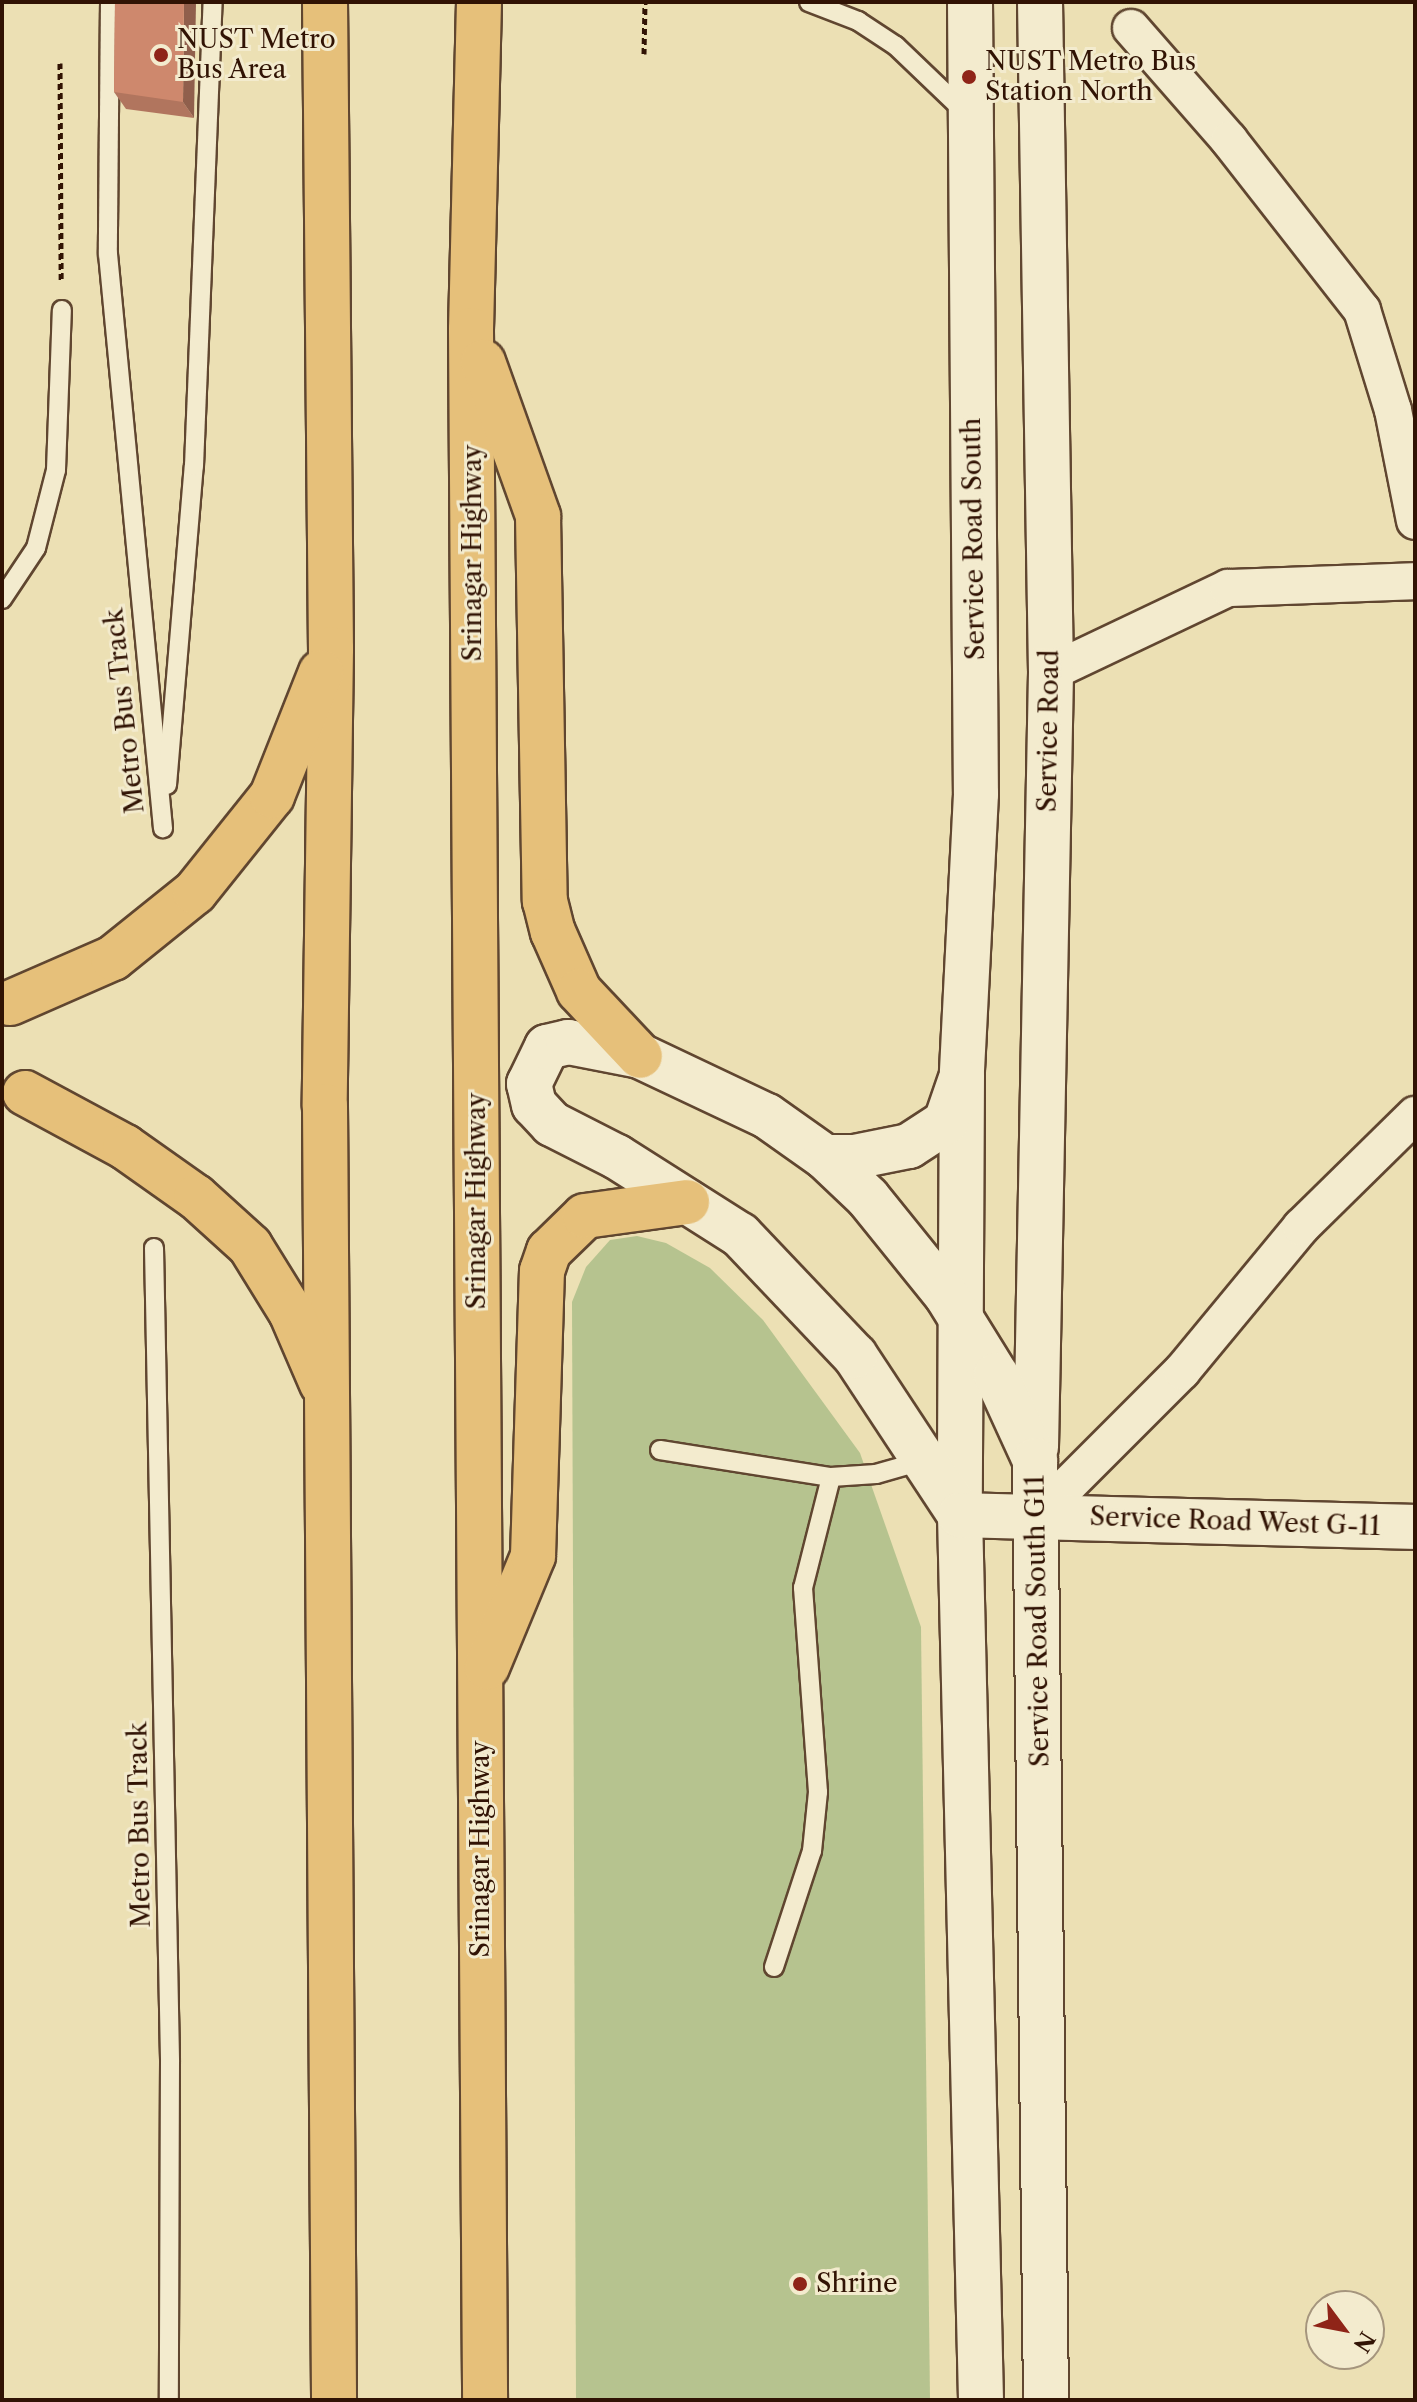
<!DOCTYPE html>
<html>
<head>
<meta charset="utf-8">
<style>
	body { margin:0 }
	#map { position:relative; width:1417px; height:2402px; overflow:hidden; background:#ece0b4; font-family:"Libre Caslon Text",serif }
	div>[style] { position:absolute }
	.green>* { inset:0; background:#b6c38f }
	.path>* { height:5px; margin-top:-2.5px; transform-origin:0; background:repeating-linear-gradient(90deg,#311304 0 6px,transparent 0 10px) }
	.roads { filter:drop-shadow(2px 0 #604630) drop-shadow(-2px 0 #604630) drop-shadow(0 2px #604630) drop-shadow(0 -2px #604630) }
	.service>* { height:18px; margin:-9px; padding:0 9px; transform-origin:9px; border-radius:9px; background:#f3ebce }
	.minor>* { height:36px; margin:-18px; padding:0 18px; transform-origin:18px; border-radius:18px; background:#f3ebce }
	.secondary>* { height:44px; margin:-22px; padding:0 22px; transform-origin:22px; border-radius:22px; background:#f3ebce }
	.trunk>* { height:44px; margin:-22px; padding:0 22px; transform-origin:22px; border-radius:22px; background:#e6c07a }
	.wall>* { inset:0; background:#b1755e }
	.shaded-wall>* { inset:0; background:#905f4c }
	.building>* { inset:0; background:#ce886d }
	.dots>* { width:22px; height:22px; translate:-50% -50%; box-sizing:border-box; border:4px solid #f3ebce; border-radius:50% }
	span { translate:-50% -50%; white-space:nowrap; text-align:center; line-height:1.15; -webkit-text-stroke:6px #f3ebce; paint-order:stroke }
	.poi-label { font-size:26px; color:#311304 }
	.left { translate:0 -50%; text-align:left }
	.street-label { font-size:26px; color:#311304 }
	.frame { position:absolute; inset:0; border:4px solid #311304; pointer-events:none }
	.north { position:absolute; left:1305px; top:2290px; width:80px; height:80px; box-sizing:border-box; background:#f3ebce; border:2px solid #a5957d; border-radius:50%; rotate:122deg; font-size:22px; font-weight:700; line-height:32px; text-align:center; color:#311304 }
	.north::after { content:''; display:block; margin:auto; width:28px; height:36px; background:#8f2418; clip-path:polygon(50% 0,100% 100%,50% 72%,0 100%) }
</style>
</head>
<body>
<div id="map">
	<div class="green">
		<div style="clip-path:polygon(637px 1236px,666px 1243px,710px 1268px,763px 1320px,860px 1453px,921px 1627px,930px 2400px,576px 2400px,572px 1302px,586px 1267px,610px 1240px)"></div>
	</div>
	<div class="path">
		<div style="left:644px;top:54px;width:52px;rotate:-88.9deg"></div>
		<div style="left:60px;top:63px;width:219px;rotate:89.7deg"></div>
	</div>
	<div class="roads">
		<div class="service">
			<div style="left:110px;top:2px;width:252px;rotate:90.5deg"></div>
			<div style="left:108px;top:254px;width:577px;rotate:84.53deg"></div>
			<div style="left:809px;top:2px;width:53px;rotate:21.2deg"></div>
			<div style="left:858px;top:21px;width:45px;rotate:33.3deg"></div>
			<div style="left:896px;top:46px;width:95px;rotate:43.7deg"></div>
			<div style="left:2px;top:599px;width:61px;rotate:-56.3deg"></div>
			<div style="left:36px;top:548px;width:81px;rotate:-75.6deg"></div>
			<div style="left:56px;top:470px;width:160px;rotate:-87.9deg"></div>
			<div style="left:167px;top:785px;width:320px;rotate:-85.2deg"></div>
			<div style="left:194px;top:466px;width:464px;rotate:-87.7deg"></div>
			<div style="left:154px;top:1248px;width:814px;rotate:88.87deg"></div>
			<div style="left:170px;top:2062px;width:338px;rotate:90.2deg"></div>
			<div style="left:660px;top:1450px;width:173px;rotate:9deg"></div>
			<div style="left:831px;top:1477px;width:45px;rotate:-3.8deg"></div>
			<div style="left:876px;top:1474px;width:48px;rotate:-15.8deg"></div>
			<div style="left:774px;top:1967px;width:122px;rotate:-71.9deg"></div>
			<div style="left:812px;top:1851px;width:59px;rotate:-84.2deg"></div>
			<div style="left:818px;top:1792px;width:205px;rotate:-94.2deg"></div>
			<div style="left:803px;top:1588px;width:114px;rotate:-75.8deg"></div>
		</div>
		<div class="minor">
			<div style="left:1131px;top:28px;width:149px;rotate:48.8deg"></div>
			<div style="left:1229px;top:140px;width:216px;rotate:52deg"></div>
			<div style="left:1362px;top:310px;width:105px;rotate:72.8deg"></div>
			<div style="left:1393px;top:410px;width:113px;rotate:78.8deg"></div>
			<div style="left:1051px;top:672px;width:196px;rotate:-25.4deg"></div>
			<div style="left:1228px;top:588px;width:187px;rotate:-2.1deg"></div>
			<div style="left:1037px;top:1516px;width:205px;rotate:-45deg"></div>
			<div style="left:1182px;top:1371px;width:187px;rotate:-50.4deg"></div>
			<div style="left:1301px;top:1227px;width:160px;rotate:-44.5deg"></div>
		</div>
		<div class="secondary">
			<div style="left:970px;top:2px;width:792px;rotate:89.57deg"></div>
			<div style="left:976px;top:794px;width:281px;rotate:92.9deg"></div>
			<div style="left:962px;top:1075px;width:440px;rotate:90.3deg"></div>
			<div style="left:960px;top:1515px;width:885px;rotate:88.64deg"></div>
			<div style="left:825px;top:1157px;width:29px"></div>
			<div style="left:854px;top:1157px;width:56px;rotate:-11.3deg"></div>
			<div style="left:909px;top:1146px;width:44px;rotate:-33deg"></div>
			<div style="left:946px;top:1122px;width:43px;rotate:-71.1deg"></div>
			<div style="left:1036px;top:1447px;width:775px;rotate:-88.89deg"></div>
			<div style="left:1051px;top:672px;width:670px;rotate:-90.94deg"></div>
			<div style="left:960px;top:1515px;width:191px;rotate:-123.4deg"></div>
			<div style="left:855px;top:1356px;width:167px;rotate:-133.5deg"></div>
			<div style="left:740px;top:1235px;width:146px;rotate:-147.6deg"></div>
			<div style="left:617px;top:1157px;width:73px;rotate:-153.1deg"></div>
			<div style="left:552px;top:1124px;width:26px;rotate:-133deg"></div>
			<div style="left:534px;top:1105px;width:22px;rotate:-103deg"></div>
			<div style="left:529px;top:1084px;width:41px;rotate:-64.1deg"></div>
			<div style="left:547px;top:1047px;width:22px;rotate:-13deg"></div>
			<div style="left:568px;top:1042px;width:73px;rotate:11deg"></div>
			<div style="left:640px;top:1056px;width:140px;rotate:25.3deg"></div>
			<div style="left:767px;top:1116px;width:71px;rotate:35.3deg"></div>
			<div style="left:825px;top:1157px;width:59px;rotate:43.6deg"></div>
			<div style="left:868px;top:1198px;width:126px;rotate:51.1deg"></div>
			<div style="left:947px;top:1296px;width:93px;rotate:58.2deg"></div>
			<div style="left:996px;top:1375px;width:94px;rotate:65.4deg"></div>
			<div style="left:1035px;top:1460px;width:940px;rotate:89.33deg"></div>
			<div style="left:960px;top:1515px;width:455px;rotate:1.5deg"></div>
		</div>
		<div class="trunk">
			<div style="left:325px;top:2px;width:647px;rotate:89.47deg"></div>
			<div style="left:331px;top:649px;width:457px;rotate:90.8deg"></div>
			<div style="left:325px;top:1106px;width:1294px;rotate:89.6deg"></div>
			<div style="left:479px;top:2px;width:328px;rotate:91.4deg"></div>
			<div style="left:471px;top:330px;width:2070px;rotate:89.61deg"></div>
			<div style="left:483px;top:362px;width:164px;rotate:70.3deg"></div>
			<div style="left:538px;top:516px;width:385px;rotate:89deg"></div>
			<div style="left:545px;top:901px;width:32px;rotate:76deg"></div>
			<div style="left:553px;top:932px;width:64px;rotate:66.2deg"></div>
			<div style="left:579px;top:991px;width:89px;rotate:46.8deg"></div>
			<div style="left:10px;top:1003px;width:112px;rotate:-23.6deg"></div>
			<div style="left:113px;top:958px;width:105px;rotate:-38.8deg"></div>
			<div style="left:195px;top:892px;width:123px;rotate:-51.3deg"></div>
			<div style="left:272px;top:796px;width:133px;rotate:-68.4deg"></div>
			<div style="left:25px;top:1093px;width:114px;rotate:28.4deg"></div>
			<div style="left:125px;top:1147px;width:87px;rotate:35.2deg"></div>
			<div style="left:196px;top:1197px;width:73px;rotate:42.2deg"></div>
			<div style="left:250px;top:1246px;width:78px;rotate:58.2deg"></div>
			<div style="left:291px;top:1312px;width:78px;rotate:66.7deg"></div>
			<div style="left:487px;top:1667px;width:120px;rotate:-67.5deg"></div>
			<div style="left:533px;top:1556px;width:285px;rotate:-88.2deg"></div>
			<div style="left:542px;top:1271px;width:21px;rotate:-71deg"></div>
			<div style="left:549px;top:1251px;width:50px;rotate:-44.2deg"></div>
			<div style="left:585px;top:1216px;width:103px;rotate:-7.8deg"></div>
		</div>
	</div>
	<div class="wall">
		<div style="clip-path:polygon(115px 2px,194px 118px,126px 109px,114px 92px)"></div>
	</div>
	<div class="shaded-wall">
		<div style="clip-path:polygon(184px 2px,196px 2px,194px 118px,183px 102px)"></div>
	</div>
	<div class="building">
		<div style="clip-path:polygon(115px 2px,184px 2px,183px 102px,114px 92px)"></div>
	</div>
	<div class="dots">
		<div style="left:161px;top:55px;background:#8f2418"></div>
		<div style="left:969px;top:77px;background:#8f2418"></div>
		<div style="left:800px;top:2284px;background:#8f2418"></div>
	</div>
	<div class="poi-label">
		<span class="left" style="left:177px;top:55px">NUST Metro<br>Bus Area</span>
		<span class="left" style="left:985px;top:77px">NUST Metro Bus<br>Station North</span>
		<span class="left" style="left:816px;top:2284px">Shrine</span>
	</div>
	<div class="street-label">
		<span style="left:974px;top:539px;rotate:-91deg">Service Road South</span>
		<span style="left:473px;top:553px;rotate:-90deg">Srinagar Highway</span>
		<span style="left:125px;top:711px;rotate:-96deg">Metro Bus Track</span>
		<span style="left:1049px;top:731px;rotate:-89deg">Service Road</span>
		<span style="left:477px;top:1201px;rotate:-90deg">Srinagar Highway</span>
		<span style="left:1235px;top:1522px;rotate:2deg">Service Road West G-11</span>
		<span style="left:1038px;top:1621px;rotate:-91deg">Service Road South G11</span>
		<span style="left:140px;top:1825px;rotate:-91deg">Metro Bus Track</span>
		<span style="left:481px;top:1849px;rotate:-90deg">Srinagar Highway</span>
	</div>
	<div class="frame"></div>
	<div class="north">N</div>
</div>
</body>
</html>
